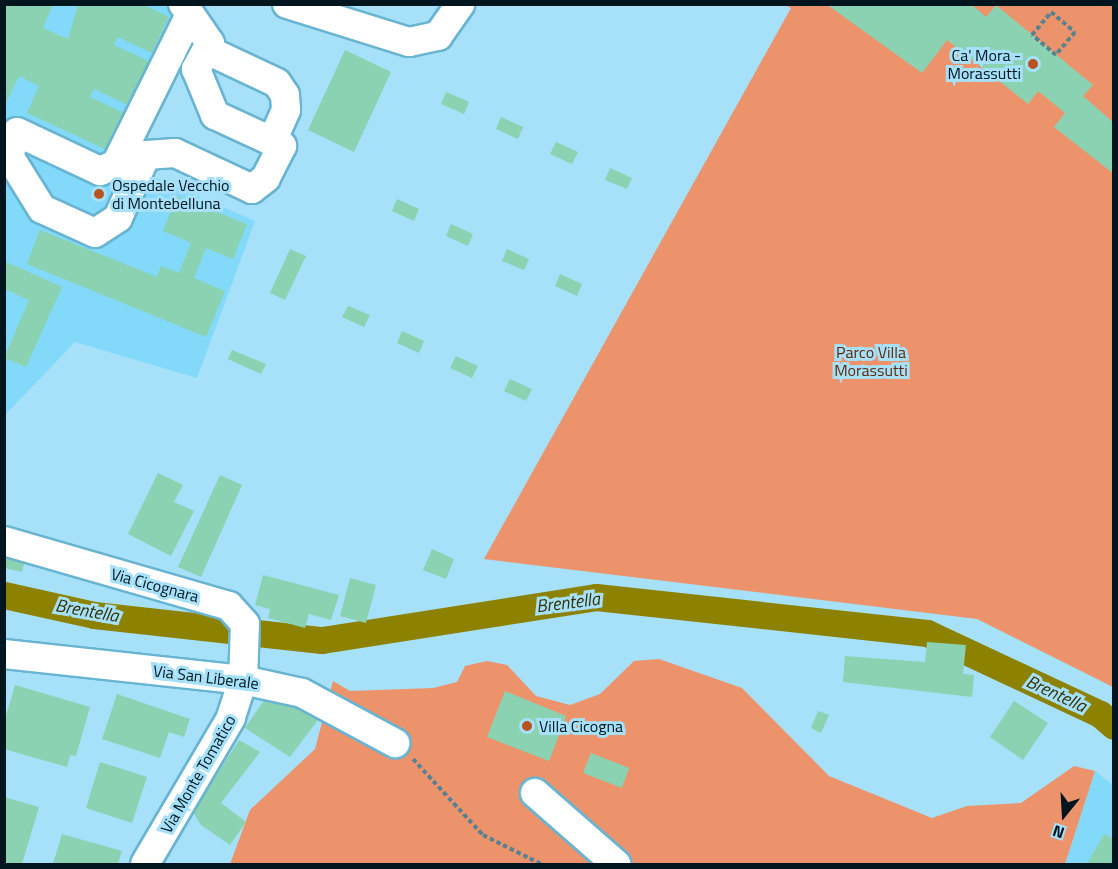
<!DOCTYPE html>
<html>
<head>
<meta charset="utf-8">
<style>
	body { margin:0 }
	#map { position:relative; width:1118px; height:869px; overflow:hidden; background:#a6e1f9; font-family:"Titillium Web",sans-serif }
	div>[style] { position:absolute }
	.built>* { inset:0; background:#82d9fa }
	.green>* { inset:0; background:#ec936c }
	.canal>* { height:27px; margin:-13.5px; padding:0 13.5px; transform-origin:13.5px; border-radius:13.5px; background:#8c8200 }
	.building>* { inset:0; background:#8ad2b1 }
	.path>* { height:4px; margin-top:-2px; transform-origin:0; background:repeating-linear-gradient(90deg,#588192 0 4.5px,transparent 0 7.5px) }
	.roads { filter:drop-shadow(2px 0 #68b4d1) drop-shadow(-2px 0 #68b4d1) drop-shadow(0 2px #68b4d1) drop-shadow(0 -2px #68b4d1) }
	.minor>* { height:28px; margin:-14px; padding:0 14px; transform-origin:14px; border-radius:14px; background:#fff }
	.dots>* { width:16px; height:16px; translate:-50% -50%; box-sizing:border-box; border:3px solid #a6e1f9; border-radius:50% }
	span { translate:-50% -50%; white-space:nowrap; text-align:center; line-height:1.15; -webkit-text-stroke:6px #a6e1f9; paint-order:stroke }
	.poi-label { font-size:16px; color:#00151d }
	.right { translate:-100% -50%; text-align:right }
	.left { translate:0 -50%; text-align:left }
	.park-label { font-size:16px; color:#622809 }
	.street-label { font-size:16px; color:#00151d }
	.water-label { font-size:18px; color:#353103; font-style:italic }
	.frame { position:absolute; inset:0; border:6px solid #00151d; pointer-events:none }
	.north { position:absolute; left:1034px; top:785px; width:60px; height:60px; -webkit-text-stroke:4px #a6e1f9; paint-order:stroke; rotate:198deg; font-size:16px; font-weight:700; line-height:24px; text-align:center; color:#00151d }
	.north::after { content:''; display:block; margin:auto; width:21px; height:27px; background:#00151d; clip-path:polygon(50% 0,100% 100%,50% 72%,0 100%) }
</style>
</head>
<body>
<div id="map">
	<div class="built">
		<div style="clip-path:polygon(5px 5px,169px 5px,192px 46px,131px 167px,255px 221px,197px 378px,75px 342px,5px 415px)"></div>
		<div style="clip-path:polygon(1095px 771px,1113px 785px,1113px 864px,1065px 864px)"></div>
	</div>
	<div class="green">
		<div style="clip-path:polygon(785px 5px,1113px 5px,1113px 687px,977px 619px,484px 559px,791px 8px)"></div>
		<div style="clip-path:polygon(659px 659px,742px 688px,829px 776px,932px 818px,967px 806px,1021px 803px,1074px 766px,1095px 771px,1065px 864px,230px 864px,250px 810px,315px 749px,333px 681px,350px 691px,433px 688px,457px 682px,465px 666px,487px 661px,507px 665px,536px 696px,570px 705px,600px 694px,634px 661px)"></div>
	</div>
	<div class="canal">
		<div style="left:4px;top:595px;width:92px;rotate:12.5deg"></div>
		<div style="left:94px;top:615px;width:229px;rotate:6.3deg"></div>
		<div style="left:322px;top:640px;width:277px;rotate:-8.9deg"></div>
		<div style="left:596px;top:597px;width:333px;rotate:6.2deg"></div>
		<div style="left:927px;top:633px;width:191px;rotate:25.1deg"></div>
		<div style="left:1100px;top:714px;width:18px;rotate:41deg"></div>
	</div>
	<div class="building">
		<div style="clip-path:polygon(4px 4px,53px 4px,43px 28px,68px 39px,78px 4px,142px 4px,169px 17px,152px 53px,118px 37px,114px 45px,149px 61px,128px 105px,94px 89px,90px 97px,124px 113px,107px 150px,27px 113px,39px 86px,19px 76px,4px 107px)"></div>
		<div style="clip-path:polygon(826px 4px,971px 4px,986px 17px,996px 5px,1093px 85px,1083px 96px,1114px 123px,1114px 174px,1054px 127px,1065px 113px,1038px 91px,1028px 104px,947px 40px,922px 73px)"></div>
		<div style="clip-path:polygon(345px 50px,391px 72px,354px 152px,308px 130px)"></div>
		<div style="clip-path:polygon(446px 92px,469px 102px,464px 114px,441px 104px)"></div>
		<div style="clip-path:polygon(501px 117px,523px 127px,518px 139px,496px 129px)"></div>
		<div style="clip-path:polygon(556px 142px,578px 152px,572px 164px,550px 154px)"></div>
		<div style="clip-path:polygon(610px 168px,632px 178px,627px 189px,605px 180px)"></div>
		<div style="clip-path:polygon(177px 196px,247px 224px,233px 259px,206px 248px,194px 278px,225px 291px,206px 337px,27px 264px,40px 230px,157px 277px,161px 266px,179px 273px,191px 243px,163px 231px)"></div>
		<div style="clip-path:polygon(397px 199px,419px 209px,414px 221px,392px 211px)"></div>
		<div style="clip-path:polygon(451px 224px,473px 234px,468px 246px,446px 236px)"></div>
		<div style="clip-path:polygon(290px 249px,306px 256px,285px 300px,270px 293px)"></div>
		<div style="clip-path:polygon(507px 249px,529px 259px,524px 270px,502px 261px)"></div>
		<div style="clip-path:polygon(4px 261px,62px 287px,26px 367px,4px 358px,29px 300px,4px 289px)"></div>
		<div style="clip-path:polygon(560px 274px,582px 284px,577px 296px,555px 286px)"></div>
		<div style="clip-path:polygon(348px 306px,370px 315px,364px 327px,342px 317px)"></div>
		<div style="clip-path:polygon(402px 331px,424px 341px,419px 353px,397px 343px)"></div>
		<div style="clip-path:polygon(232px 350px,266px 364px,261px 374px,228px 359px)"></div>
		<div style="clip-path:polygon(456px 356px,478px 366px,472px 378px,450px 368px)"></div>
		<div style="clip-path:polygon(510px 379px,532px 389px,526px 401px,504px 391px)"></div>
		<div style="clip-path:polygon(158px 473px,183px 485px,174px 502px,194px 511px,171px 556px,128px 534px)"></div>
		<div style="clip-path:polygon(220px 475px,242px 485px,201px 577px,178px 567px)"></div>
		<div style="clip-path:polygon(4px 548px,27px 553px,22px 572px,4px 568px)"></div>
		<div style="clip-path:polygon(432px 549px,454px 559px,446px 579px,423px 570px)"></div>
		<div style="clip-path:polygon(263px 575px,339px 595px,331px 620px,309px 614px,305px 628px,268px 618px,270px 609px,255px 605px)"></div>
		<div style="clip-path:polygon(350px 578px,376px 585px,366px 623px,340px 616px)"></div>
		<div style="clip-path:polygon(927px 642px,966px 645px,963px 674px,974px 675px,972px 697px,843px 682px,845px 656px,925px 662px)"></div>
		<div style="clip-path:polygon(15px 685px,90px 707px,76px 756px,70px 755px,67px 767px,4px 749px,4px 723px)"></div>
		<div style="clip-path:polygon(272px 689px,327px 708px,290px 757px,245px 728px)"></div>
		<div style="clip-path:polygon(505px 691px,566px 716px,549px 761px,487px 737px)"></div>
		<div style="clip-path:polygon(117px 694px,190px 719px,184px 737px,169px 732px,160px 758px,102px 739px)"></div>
		<div style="clip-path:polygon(1014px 701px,1048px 723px,1023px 760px,990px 737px)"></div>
		<div style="clip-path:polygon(818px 711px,829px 715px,821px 733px,811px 728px)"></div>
		<div style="clip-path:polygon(239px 740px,260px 752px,221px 803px,246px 822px,230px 845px,201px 825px,193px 812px)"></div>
		<div style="clip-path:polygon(591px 753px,629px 768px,622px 788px,583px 773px)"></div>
		<div style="clip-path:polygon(100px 762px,147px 777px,132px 823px,86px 808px)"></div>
		<div style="clip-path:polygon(4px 797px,39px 807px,22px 864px,4px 864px)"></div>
		<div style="clip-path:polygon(62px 834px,122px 851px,118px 864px,53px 864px)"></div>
		<div style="clip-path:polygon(1104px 834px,1114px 839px,1114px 864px,1087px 864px)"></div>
	</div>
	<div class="path">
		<div style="left:1051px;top:12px;width:31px;rotate:40deg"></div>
		<div style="left:1075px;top:32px;width:30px;rotate:130deg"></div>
		<div style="left:1056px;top:55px;width:31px;rotate:-140deg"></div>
		<div style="left:1032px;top:35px;width:30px;rotate:-50deg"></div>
		<div style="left:413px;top:759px;width:103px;rotate:47.4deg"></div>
		<div style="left:483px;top:835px;width:65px;rotate:26.6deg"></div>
	</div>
	<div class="roads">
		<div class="minor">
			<div style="left:183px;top:4px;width:47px;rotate:55.3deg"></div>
			<div style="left:210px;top:43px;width:30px;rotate:118deg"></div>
			<div style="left:196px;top:69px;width:50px;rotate:67.6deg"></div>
			<div style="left:215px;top:115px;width:74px;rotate:24.8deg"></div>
			<div style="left:282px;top:146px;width:36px;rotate:117deg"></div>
			<div style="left:266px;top:178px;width:18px;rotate:142deg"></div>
			<div style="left:252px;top:189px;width:85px;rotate:-154.9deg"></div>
			<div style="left:175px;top:153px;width:29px;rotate:176deg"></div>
			<div style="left:146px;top:155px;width:69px;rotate:114deg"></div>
			<div style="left:118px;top:218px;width:27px;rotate:147deg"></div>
			<div style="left:95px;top:233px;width:58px;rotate:-155.6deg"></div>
			<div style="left:42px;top:209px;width:62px;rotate:-121.9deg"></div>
			<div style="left:9px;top:156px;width:25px;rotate:-72deg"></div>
			<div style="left:17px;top:132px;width:92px;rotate:25.2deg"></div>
			<div style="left:100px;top:171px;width:17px;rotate:-24deg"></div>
			<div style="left:116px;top:164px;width:165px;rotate:-63.7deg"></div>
			<div style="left:287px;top:4px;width:128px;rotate:17.3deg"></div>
			<div style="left:409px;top:42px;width:30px;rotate:-12deg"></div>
			<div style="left:438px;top:36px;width:39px;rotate:-55deg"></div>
			<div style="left:207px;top:50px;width:77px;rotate:25.2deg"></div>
			<div style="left:277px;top:83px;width:14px;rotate:56deg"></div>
			<div style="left:285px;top:95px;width:15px;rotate:86deg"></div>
			<div style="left:286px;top:110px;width:35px;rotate:114deg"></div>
			<div style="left:4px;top:541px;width:234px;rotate:16.1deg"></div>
			<div style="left:229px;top:606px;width:24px;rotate:48deg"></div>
			<div style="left:245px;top:624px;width:56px;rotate:92deg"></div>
			<div style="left:243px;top:680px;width:40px;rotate:108deg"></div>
			<div style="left:231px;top:718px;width:169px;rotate:120.5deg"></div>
			<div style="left:4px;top:654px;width:240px;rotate:6.2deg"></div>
			<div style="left:243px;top:680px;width:60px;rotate:12.4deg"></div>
			<div style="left:302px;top:693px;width:106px;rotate:28.3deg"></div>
			<div style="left:535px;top:793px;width:108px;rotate:41.2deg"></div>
		</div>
	</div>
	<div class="dots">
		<div style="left:1033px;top:64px;background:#b75320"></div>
		<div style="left:99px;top:194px;background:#b75320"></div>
		<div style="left:527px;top:726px;background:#b75320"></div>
	</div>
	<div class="poi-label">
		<span class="right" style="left:1021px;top:64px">Ca' Mora -<br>Morassutti</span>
		<span class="left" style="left:112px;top:194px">Ospedale Vecchio<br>di Montebelluna</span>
		<span class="left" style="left:539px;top:726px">Villa Cicogna</span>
	</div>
	<div class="park-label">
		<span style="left:871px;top:361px">Parco Villa<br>Morassutti</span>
	</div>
	<div class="street-label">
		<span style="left:155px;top:585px;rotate:15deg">Via Cicognara</span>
		<span style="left:206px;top:677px;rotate:7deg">Via San Liberale</span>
		<span style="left:198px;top:774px;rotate:-60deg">Via Monte Tomatico</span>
	</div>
	<div class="water-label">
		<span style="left:568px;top:603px;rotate:-7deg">Brentella</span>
		<span style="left:87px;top:611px;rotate:10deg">Brentella</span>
		<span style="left:1056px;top:694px;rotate:25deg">Brentella</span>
	</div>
	<div class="frame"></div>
	<div class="north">N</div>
</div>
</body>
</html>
